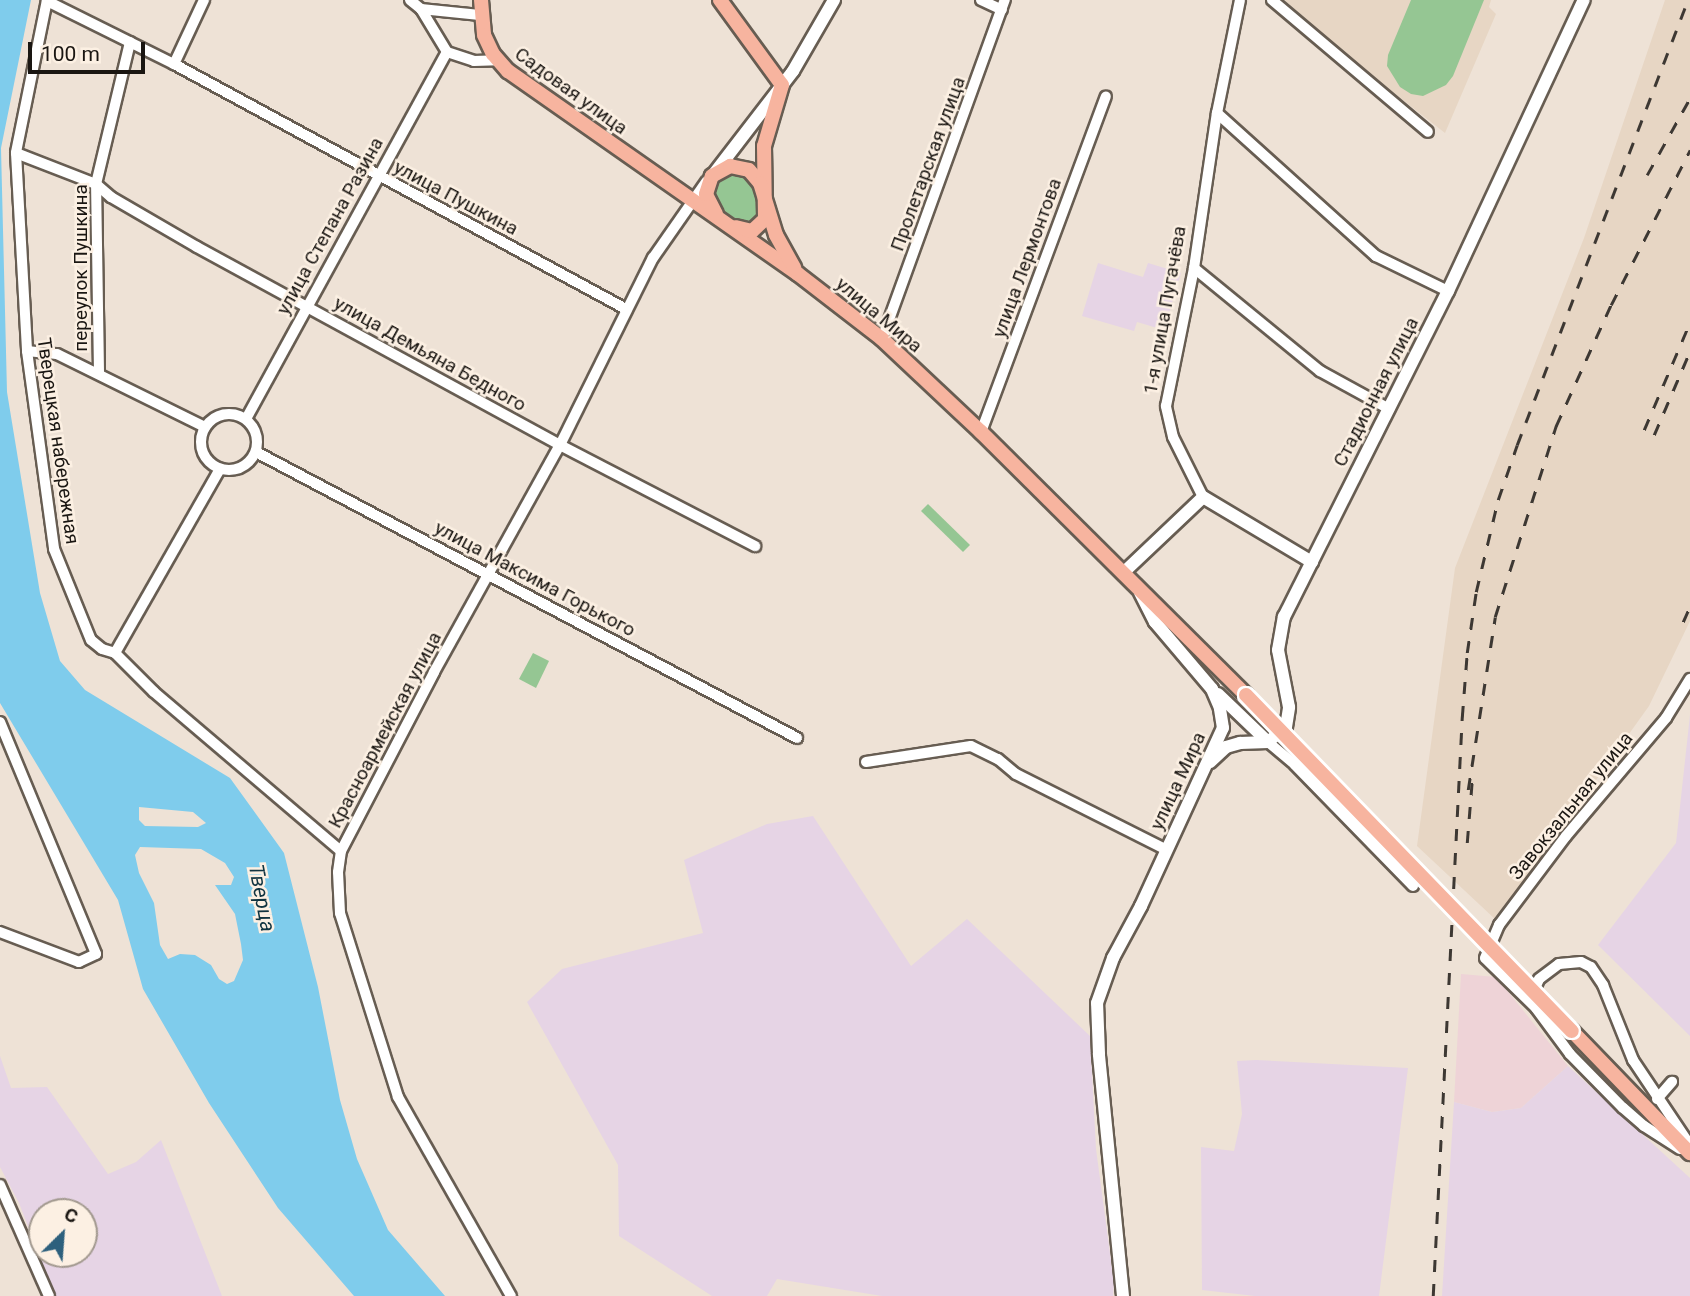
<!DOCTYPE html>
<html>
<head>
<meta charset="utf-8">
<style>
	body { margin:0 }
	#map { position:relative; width:1690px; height:1296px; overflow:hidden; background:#eee2d6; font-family:Roboto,sans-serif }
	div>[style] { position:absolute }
	.commercial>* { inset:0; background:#eed3d7 }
	.industrial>* { inset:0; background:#e6d4e5 }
	.built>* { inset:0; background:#e7d6c4 }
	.green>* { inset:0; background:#95c693 }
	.water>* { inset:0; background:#7fccec }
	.roads { filter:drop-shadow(2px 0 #675d52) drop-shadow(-2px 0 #675d52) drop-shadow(0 2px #675d52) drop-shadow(0 -2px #675d52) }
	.street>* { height:10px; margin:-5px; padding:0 5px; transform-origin:5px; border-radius:5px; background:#fff }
	.street>.ring { margin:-5px; padding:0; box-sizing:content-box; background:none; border:10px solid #fff; border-radius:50% }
	.secondary>* { height:12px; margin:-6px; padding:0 6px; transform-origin:6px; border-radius:6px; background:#fff }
	.primary>* { height:14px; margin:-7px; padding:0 7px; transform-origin:7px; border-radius:7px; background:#f7b49f }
	.rail>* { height:2.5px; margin-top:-1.25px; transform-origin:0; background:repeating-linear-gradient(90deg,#3d3833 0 12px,transparent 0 24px) }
	.bridges { filter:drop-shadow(2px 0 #fff) drop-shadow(-2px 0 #fff) drop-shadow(0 2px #fff) drop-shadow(0 -2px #fff) }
	.primary-bridge>* { height:14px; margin:-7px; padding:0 7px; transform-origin:7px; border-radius:7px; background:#f7b49f }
	span { translate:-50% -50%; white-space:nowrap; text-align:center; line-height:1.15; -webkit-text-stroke:5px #fcf0e3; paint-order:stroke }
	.street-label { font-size:19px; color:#1a1612 }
	.water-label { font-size:21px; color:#103441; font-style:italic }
	.north { position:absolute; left:28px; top:1198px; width:70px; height:70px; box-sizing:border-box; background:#fcf0e3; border:2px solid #a2998f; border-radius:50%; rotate:25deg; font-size:19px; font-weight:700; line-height:28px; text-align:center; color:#1a1612 }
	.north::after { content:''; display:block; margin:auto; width:24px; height:32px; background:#2d607d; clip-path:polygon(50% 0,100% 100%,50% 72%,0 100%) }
	.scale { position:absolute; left:28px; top:42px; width:117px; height:32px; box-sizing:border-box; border:4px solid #1a1612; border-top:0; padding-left:9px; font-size:21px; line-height:24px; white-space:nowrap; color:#1a1612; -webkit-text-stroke:5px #fcf0e3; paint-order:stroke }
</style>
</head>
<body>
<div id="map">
	<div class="commercial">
		<div style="clip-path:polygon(1461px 974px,1496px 977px,1568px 1066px,1521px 1108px,1492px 1112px,1454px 1102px)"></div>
	</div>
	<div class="industrial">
		<div style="clip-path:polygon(1098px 263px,1143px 277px,1148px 263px,1181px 273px,1164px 330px,1137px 322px,1134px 331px,1082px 316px)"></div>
		<div style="clip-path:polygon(1690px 715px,1690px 1036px,1598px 945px,1676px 843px)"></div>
		<div style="clip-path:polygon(813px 816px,911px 966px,967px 919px,1090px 1036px,1096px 1149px,1114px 1283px,1113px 1296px,882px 1296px,777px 1279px,767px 1296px,712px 1296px,619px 1236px,618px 1165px,527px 1002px,562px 969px,703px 933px,684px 860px,767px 824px)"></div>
		<div style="clip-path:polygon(evenodd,0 1056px,11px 1088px,47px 1087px,108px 1174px,136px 1162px,161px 1140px,222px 1296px,55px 1296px,19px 1203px,0 1167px,0 1056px,42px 1212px,84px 1212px,84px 1254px,42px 1254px,42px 1212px)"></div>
		<div style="clip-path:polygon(1256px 1060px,1408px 1068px,1379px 1296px,1255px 1296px,1202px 1290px,1201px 1147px,1234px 1151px,1242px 1114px,1237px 1061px)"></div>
		<div style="clip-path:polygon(1568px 1066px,1690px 1178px,1690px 1296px,1442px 1296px,1454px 1102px,1492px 1112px,1521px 1108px)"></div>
	</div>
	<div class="built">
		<div style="clip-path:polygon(1284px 0,1491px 0,1489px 7px,1496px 14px,1445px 133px,1317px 33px)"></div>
		<div style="clip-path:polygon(1665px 0,1690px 0,1690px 621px,1649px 706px,1496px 920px,1417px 846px,1455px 568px,1584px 238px)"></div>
	</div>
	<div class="green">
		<div style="clip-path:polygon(1411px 0,1484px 0,1453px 76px,1446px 85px,1423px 96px,1411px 94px,1400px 87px,1387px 66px,1388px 55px)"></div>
		<div style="clip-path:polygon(733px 173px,748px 179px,755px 189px,758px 215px,751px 224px,737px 222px,721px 211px,713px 198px,719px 181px)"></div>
		<div style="clip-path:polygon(928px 504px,970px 545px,963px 552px,921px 511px)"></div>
		<div style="clip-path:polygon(533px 653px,549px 661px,536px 688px,519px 679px)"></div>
	</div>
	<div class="water">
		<div style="clip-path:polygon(evenodd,0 0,31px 0,1px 148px,7px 392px,40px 593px,60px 661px,85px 690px,230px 778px,284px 853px,318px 987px,340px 1100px,357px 1159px,388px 1230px,445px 1296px,354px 1296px,278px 1208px,209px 1103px,143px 989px,118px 900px,0 703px,0 0,139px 807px,193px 812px,206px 823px,198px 827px,145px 826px,139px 820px,139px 807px,0 0,140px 847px,201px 849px,225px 863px,234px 877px,231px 885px,215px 885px,235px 914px,241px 944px,243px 960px,234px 981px,227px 984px,219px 979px,211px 965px,195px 955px,180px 954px,168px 959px,160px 945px,154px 903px,139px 873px,135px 855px,140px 847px)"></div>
	</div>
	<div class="roads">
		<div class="street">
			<div style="left:47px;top:0;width:156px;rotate:101.5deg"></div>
			<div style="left:16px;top:153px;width:198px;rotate:86.8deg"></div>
			<div style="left:27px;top:351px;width:200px;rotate:82.2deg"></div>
			<div style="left:54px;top:549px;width:98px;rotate:67.9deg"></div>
			<div style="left:91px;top:640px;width:14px;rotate:39deg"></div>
			<div style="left:102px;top:649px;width:14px;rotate:17deg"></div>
			<div style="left:115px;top:653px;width:55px;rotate:45deg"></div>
			<div style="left:154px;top:692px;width:245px;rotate:40.4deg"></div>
			<div style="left:410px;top:0;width:14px;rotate:39deg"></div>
			<div style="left:421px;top:9px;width:59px;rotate:5.8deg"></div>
			<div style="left:981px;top:0;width:23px;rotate:25deg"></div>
			<div style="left:1272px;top:0;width:204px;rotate:40.2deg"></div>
			<div style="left:47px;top:1px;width:142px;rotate:26.4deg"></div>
			<div style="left:174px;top:64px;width:514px;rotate:28.46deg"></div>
			<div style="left:421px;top:9px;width:50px;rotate:58.8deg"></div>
			<div style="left:447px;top:52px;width:28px;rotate:18deg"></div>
			<div style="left:474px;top:61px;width:23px;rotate:-2deg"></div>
			<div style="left:174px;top:64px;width:71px;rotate:-64.9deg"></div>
			<div style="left:1217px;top:113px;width:214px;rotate:42deg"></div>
			<div style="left:1376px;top:256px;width:80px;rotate:25.9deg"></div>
			<div style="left:16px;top:153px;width:86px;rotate:21.2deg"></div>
			<div style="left:96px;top:184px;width:20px;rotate:41deg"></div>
			<div style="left:111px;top:197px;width:99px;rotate:30.2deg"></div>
			<div style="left:197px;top:247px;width:413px;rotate:28.6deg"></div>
			<div style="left:560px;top:445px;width:220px;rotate:27.4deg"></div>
			<div style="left:1194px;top:268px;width:163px;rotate:39.3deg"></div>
			<div style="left:1320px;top:371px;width:79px;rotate:28.8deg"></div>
			<div style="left:882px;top:339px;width:361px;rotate:-70.1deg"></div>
			<div style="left:27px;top:351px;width:30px;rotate:6deg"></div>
			<div style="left:57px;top:354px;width:165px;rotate:26.3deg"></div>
			<div style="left:99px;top:372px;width:188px;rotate:-90.9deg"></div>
			<div style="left:96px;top:184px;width:146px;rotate:-76.5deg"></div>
			<div class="ring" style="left:201px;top:414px;width:46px;height:46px"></div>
			<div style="left:246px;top:419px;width:418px;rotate:-61.3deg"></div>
			<div style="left:981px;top:432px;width:358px;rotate:-69.6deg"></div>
			<div style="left:256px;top:452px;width:612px;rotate:27.86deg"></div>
			<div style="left:1203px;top:497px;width:67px;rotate:-116.6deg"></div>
			<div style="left:1173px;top:437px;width:32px;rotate:-103deg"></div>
			<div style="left:1166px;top:406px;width:141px;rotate:-78.5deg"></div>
			<div style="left:1194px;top:268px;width:157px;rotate:-81.6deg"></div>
			<div style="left:1217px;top:113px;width:115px;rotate:-78.5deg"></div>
			<div style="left:115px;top:653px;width:212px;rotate:-60.3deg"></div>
			<div style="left:0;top:722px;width:251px;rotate:67.5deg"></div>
			<div style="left:96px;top:954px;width:19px;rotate:155deg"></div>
			<div style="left:79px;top:962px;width:85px;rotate:-159.2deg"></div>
			<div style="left:1268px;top:742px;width:35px;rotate:40deg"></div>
			<div style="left:1295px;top:765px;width:169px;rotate:45.7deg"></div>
			<div style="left:866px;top:762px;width:106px;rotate:-8.7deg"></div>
			<div style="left:971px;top:746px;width:30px;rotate:26deg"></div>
			<div style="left:998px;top:759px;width:23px;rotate:40deg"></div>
			<div style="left:1016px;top:774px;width:169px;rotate:26.7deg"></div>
			<div style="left:1532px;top:995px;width:17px;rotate:-66deg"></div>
			<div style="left:1539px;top:979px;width:25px;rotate:-37deg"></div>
			<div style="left:1559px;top:964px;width:22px;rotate:-5deg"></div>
			<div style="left:1581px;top:962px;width:11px;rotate:27deg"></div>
			<div style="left:1591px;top:967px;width:22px;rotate:56deg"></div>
			<div style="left:1603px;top:985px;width:81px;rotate:68.2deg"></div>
			<div style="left:1633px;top:1060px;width:102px;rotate:56.2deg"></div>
			<div style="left:1657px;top:1099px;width:23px;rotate:-49deg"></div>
			<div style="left:1680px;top:1149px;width:43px;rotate:-147.4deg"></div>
			<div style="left:1644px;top:1126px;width:28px;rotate:-139deg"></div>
			<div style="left:1623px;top:1108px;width:76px;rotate:-134.5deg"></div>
			<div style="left:1570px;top:1054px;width:57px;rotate:-126.5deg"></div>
			<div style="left:1536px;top:1008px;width:71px;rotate:-135.6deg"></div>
			<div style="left:1485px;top:958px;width:36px;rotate:-67deg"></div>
			<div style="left:1499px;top:925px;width:111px;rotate:-53deg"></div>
			<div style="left:1566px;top:836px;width:155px;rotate:-49.7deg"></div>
			<div style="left:1666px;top:718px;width:46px;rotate:-58.4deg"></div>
			<div style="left:0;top:1185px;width:121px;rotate:66.2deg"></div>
			<div style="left:511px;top:1296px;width:229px;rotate:-119.6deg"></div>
			<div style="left:398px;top:1097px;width:193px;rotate:-107.5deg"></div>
			<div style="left:340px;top:913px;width:41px;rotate:-92.8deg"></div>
			<div style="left:338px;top:872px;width:21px;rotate:-82deg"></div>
			<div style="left:341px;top:851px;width:202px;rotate:-62.5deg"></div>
			<div style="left:434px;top:672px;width:260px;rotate:-61deg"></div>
			<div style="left:560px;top:445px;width:209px;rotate:-63.6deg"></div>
			<div style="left:653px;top:258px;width:93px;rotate:-55.1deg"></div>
		</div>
		<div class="secondary">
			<div style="left:713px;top:175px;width:131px;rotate:-52.4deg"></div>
			<div style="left:793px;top:71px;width:82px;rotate:-60deg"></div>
			<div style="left:1123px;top:573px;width:110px;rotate:-43.5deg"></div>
			<div style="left:1203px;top:497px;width:127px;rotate:30.8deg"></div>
			<div style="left:1218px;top:694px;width:69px;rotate:43.8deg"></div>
			<div style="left:1210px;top:762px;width:22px;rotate:-43deg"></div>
			<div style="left:1226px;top:747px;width:15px;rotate:-16deg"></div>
			<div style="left:1240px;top:743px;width:28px;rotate:-2deg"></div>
			<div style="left:1268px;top:742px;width:23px;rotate:-40deg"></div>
			<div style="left:1286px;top:727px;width:20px;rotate:-81deg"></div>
			<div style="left:1289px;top:707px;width:58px;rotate:-100.9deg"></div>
			<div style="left:1278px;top:650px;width:34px;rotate:-80deg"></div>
			<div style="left:1284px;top:617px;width:365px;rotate:-63.3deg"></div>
			<div style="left:1448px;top:291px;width:321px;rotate:-65deg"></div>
			<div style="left:1123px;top:1296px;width:243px;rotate:-95.7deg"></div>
			<div style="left:1099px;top:1054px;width:51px;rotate:-92.2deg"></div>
			<div style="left:1097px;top:1003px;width:48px;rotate:-70.4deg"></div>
			<div style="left:1113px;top:958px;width:59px;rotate:-61.7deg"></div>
			<div style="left:1141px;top:906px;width:196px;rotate:-65.3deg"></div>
			<div style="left:1223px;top:728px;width:20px;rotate:-99deg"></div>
			<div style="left:1220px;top:708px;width:21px;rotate:-113deg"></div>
			<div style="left:1212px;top:689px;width:88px;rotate:-130.4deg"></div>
			<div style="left:1155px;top:622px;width:33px;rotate:-117deg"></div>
		</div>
		<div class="primary">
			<div style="left:481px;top:0;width:35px;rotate:85deg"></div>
			<div style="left:484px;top:35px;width:21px;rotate:65deg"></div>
			<div style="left:493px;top:54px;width:23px;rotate:49deg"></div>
			<div style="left:508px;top:71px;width:354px;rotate:35deg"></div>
			<div style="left:798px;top:274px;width:106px;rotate:37.7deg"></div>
			<div style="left:882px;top:339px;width:136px;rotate:43.2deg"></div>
			<div style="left:981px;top:432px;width:373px;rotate:44.8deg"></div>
			<div style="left:720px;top:0;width:105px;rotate:53.9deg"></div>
			<div style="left:782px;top:85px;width:64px;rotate:106.4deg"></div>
			<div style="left:764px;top:146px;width:73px;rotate:89.2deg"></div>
			<div style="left:765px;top:219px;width:18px;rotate:137deg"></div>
			<div style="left:752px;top:231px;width:17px;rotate:-167deg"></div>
			<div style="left:716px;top:214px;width:22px;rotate:-117deg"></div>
			<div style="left:706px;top:194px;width:19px;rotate:-72deg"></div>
			<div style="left:712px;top:176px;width:21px;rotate:-29deg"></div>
			<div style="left:730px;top:166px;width:19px;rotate:12deg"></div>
			<div style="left:749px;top:170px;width:17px;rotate:50deg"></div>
			<div style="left:760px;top:183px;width:54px;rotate:72.9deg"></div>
			<div style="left:776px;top:235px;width:38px;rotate:61deg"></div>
			<div style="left:1572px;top:1031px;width:170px;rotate:46deg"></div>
		</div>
	</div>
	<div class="rail">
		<div style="left:1647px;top:175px;width:88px;rotate:-60.8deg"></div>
		<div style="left:1644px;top:430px;width:117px;rotate:-66.9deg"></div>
		<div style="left:1654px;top:435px;width:91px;rotate:-66.8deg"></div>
		<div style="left:1683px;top:622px;width:17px;rotate:-66deg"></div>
		<div style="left:1468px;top:790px;width:175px;rotate:-81.1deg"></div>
		<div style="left:1495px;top:617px;width:201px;rotate:-72.3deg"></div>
		<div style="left:1556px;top:426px;width:133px;rotate:-65.6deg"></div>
		<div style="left:1611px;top:305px;width:174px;rotate:-63deg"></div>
		<div style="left:1467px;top:843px;width:62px;rotate:-85.4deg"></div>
		<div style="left:1433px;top:1296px;width:579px;rotate:-87.13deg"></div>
		<div style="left:1462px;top:718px;width:65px;rotate:-85.6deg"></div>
		<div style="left:1467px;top:653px;width:62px;rotate:-81.6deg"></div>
		<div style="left:1476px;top:592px;width:95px;rotate:-76.6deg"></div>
		<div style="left:1498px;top:500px;width:58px;rotate:-70.9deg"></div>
		<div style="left:1517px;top:445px;width:477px;rotate:-69deg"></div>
	</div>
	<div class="bridges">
		<div class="primary-bridge">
			<div style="left:1246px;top:695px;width:468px;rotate:45.9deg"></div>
		</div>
	</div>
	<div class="street-label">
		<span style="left:571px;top:91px;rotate:36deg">Садовая улица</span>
		<span style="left:928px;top:164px;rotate:-70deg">Пролетарская улица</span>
		<span style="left:456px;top:198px;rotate:28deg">улица Пушкина</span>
		<span style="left:330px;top:226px;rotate:-61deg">улица Степана Разина</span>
		<span style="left:1027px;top:258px;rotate:-70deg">улица Лермонтова</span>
		<span style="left:81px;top:268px;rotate:-90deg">переулок Пушкина</span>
		<span style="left:1165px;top:310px;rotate:-80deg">1-я улица Пугачёва</span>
		<span style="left:879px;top:315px;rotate:40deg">улица Мира</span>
		<span style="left:430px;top:354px;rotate:29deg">улица Демьяна Бедного</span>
		<span style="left:1376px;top:392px;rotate:-63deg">Стадионная улица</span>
		<span style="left:58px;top:441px;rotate:82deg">Тверецкая набережная</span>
		<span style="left:535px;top:579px;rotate:28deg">улица Максима Горького</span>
		<span style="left:385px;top:730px;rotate:-62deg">Красноармейская улица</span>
		<span style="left:1178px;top:781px;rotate:-65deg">улица Мира</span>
		<span style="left:1571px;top:806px;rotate:-51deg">Завокзальная улица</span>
	</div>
	<div class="water-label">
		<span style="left:262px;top:898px;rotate:79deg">Тверца</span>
	</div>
	<div class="north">С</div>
	<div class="scale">100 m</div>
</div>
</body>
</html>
